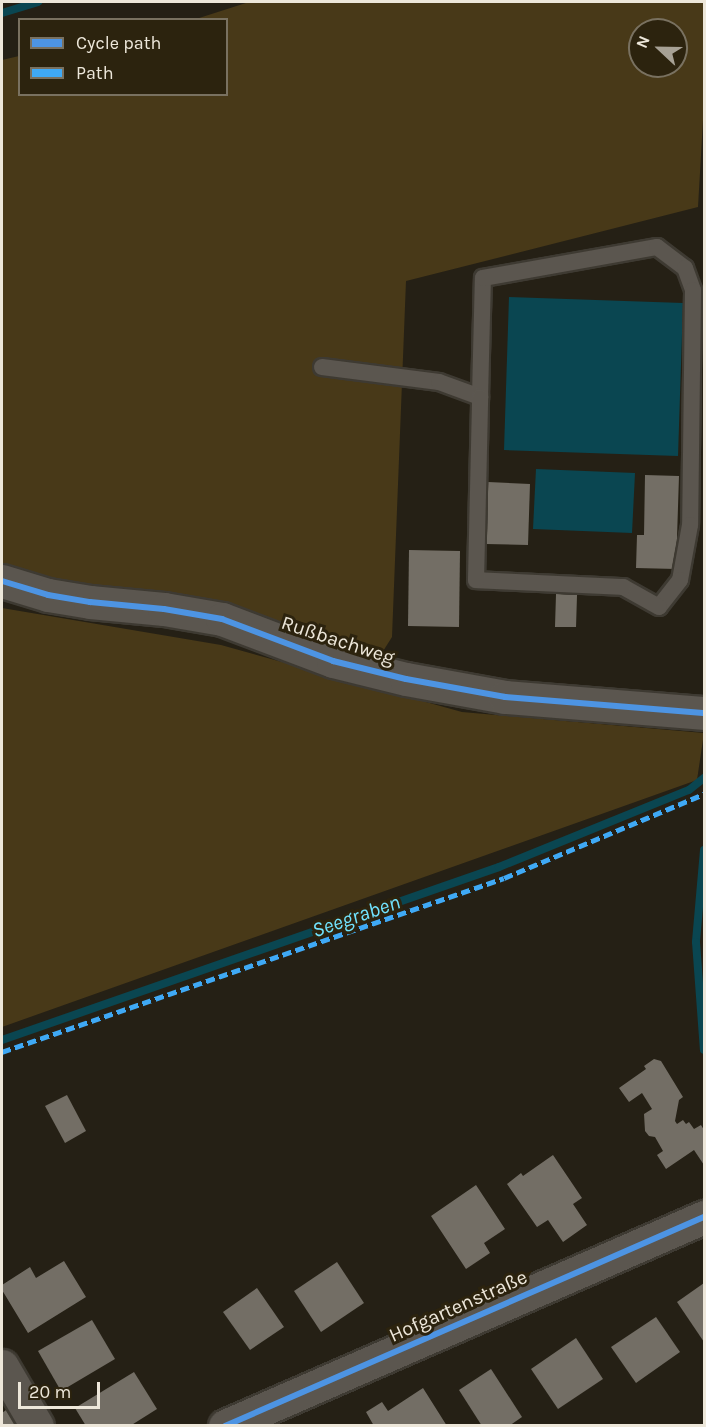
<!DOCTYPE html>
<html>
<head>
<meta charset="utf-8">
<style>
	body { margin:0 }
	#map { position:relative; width:706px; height:1427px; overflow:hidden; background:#252015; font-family:Karla,sans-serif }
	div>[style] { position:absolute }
	.green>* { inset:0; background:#483918 }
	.water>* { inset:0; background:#0a4651 }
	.stream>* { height:8px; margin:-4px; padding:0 4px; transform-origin:4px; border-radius:4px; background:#0a4651 }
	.building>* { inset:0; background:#736e65 }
	.roads { filter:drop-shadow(2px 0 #3e3a32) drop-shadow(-2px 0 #3e3a32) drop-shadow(0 2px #3e3a32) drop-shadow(0 -2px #3e3a32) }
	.service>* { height:16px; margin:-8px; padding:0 8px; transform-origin:8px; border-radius:8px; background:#5b564f }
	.minor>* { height:33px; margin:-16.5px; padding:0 16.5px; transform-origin:16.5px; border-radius:16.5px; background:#5b564f }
	.quiet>* { height:4.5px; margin-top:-2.25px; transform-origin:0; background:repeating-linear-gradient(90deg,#3fa9f5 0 9px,transparent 0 13.5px) }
	.cycleway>* { height:6px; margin:-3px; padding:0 3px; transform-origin:3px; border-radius:3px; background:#4d94e3 }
	span { translate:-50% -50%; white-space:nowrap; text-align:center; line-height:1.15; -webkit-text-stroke:6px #2c230e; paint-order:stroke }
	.street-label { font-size:20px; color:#ede7da }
	.water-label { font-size:21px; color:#71e3fe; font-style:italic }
	.frame { position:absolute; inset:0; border:3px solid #ede7da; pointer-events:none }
	.legend { position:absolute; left:18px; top:18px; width:210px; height:78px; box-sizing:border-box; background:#2c230e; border:2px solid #797160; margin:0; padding:8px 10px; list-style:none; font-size:18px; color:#ede7da }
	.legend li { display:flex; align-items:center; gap:12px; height:30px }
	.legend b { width:30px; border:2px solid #797160 }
	.north { position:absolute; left:628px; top:18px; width:60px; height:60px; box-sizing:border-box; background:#2c230e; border:2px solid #797160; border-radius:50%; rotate:292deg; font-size:16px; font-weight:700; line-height:24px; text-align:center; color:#ede7da }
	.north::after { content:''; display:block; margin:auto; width:21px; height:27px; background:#a7a195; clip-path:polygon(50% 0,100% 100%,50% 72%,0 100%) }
	.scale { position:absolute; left:18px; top:1382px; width:82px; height:27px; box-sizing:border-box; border:3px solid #ede7da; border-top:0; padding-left:8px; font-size:18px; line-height:21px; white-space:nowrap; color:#ede7da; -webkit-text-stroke:4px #2c230e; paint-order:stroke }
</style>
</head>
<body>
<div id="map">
	<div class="green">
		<div style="clip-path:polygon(evenodd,249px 2px,704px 2px,704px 103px,698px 207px,406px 281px,392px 637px,380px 656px,54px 584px,2px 567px,2px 60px,19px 56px,20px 94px,226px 94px,226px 20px,196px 19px,249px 2px,640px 30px,676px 30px,676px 66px,640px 66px,640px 30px)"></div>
		<div style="clip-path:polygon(2px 608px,221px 645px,462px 712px,704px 733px,697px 780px,2px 1027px)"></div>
	</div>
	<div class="water">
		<div style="clip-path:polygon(509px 297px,683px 303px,678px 456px,504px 450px)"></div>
		<div style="clip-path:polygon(536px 469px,635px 473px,632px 533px,533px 529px)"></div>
	</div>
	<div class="stream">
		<div style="left:2px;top:13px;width:38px;rotate:-17deg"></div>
		<div style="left:704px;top:850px;width:92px;rotate:95deg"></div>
		<div style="left:696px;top:942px;width:108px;rotate:85.8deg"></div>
		<div style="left:2px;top:1040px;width:526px;rotate:-19.19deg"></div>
		<div style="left:499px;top:867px;width:205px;rotate:-22.1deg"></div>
		<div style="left:689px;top:790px;width:19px;rotate:-39deg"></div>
	</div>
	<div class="building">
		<div style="clip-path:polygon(645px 475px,679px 476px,676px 569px,636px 568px,637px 535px,644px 535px)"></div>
		<div style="clip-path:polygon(488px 482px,530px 484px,528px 545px,486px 544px)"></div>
		<div style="clip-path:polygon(409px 550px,460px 551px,459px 627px,408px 626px)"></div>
		<div style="clip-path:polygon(556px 594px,577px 595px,576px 627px,555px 627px)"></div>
		<div style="clip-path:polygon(654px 1059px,661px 1061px,683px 1097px,679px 1100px,675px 1121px,677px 1124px,683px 1120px,686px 1124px,689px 1122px,694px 1129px,701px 1125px,704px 1130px,704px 1165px,694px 1150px,666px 1169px,657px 1155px,663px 1151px,655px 1137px,649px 1136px,645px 1131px,644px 1114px,652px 1109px,642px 1093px,629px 1102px,619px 1088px,646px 1069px,644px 1066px)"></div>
		<div style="clip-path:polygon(67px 1095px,86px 1131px,65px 1143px,45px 1106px)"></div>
		<div style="clip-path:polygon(553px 1155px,582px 1198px,573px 1204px,587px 1225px,563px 1242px,548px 1220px,537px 1227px,507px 1184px,521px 1173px,523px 1176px)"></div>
		<div style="clip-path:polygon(476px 1185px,505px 1229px,484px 1243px,490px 1253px,466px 1269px,431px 1216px)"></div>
		<div style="clip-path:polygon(64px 1261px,86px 1297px,28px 1333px,2px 1290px,2px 1285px,30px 1267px,36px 1278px)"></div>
		<div style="clip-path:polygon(337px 1262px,364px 1303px,321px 1332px,294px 1291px)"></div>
		<div style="clip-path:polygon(704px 1283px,704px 1342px,677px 1302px)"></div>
		<div style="clip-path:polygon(257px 1288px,284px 1327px,250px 1350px,223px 1312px)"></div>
		<div style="clip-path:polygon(656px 1317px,680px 1352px,636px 1383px,611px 1347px)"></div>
		<div style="clip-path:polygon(92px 1320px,115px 1359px,61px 1391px,38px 1351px)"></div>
		<div style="clip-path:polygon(576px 1338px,603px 1379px,558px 1409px,531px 1369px)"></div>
		<div style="clip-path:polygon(491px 1369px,522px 1417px,509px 1426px,482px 1426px,459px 1390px)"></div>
		<div style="clip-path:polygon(134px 1372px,157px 1409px,130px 1426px,86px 1426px,75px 1408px)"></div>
		<div style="clip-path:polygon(423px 1388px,447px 1426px,374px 1426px,366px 1412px,382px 1402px,388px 1411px)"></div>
		<div style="clip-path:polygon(6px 1410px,16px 1426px,2px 1426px,2px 1413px)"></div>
	</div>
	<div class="roads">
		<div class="service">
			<div style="left:322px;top:367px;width:118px;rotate:7.3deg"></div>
			<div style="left:439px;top:382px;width:44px;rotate:20.1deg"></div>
			<div style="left:480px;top:397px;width:119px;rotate:-88.6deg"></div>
			<div style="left:483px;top:278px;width:177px;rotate:-10.1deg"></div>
			<div style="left:657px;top:247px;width:35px;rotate:37deg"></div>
			<div style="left:685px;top:268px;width:23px;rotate:70deg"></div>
			<div style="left:693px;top:290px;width:235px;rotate:90.7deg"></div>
			<div style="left:690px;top:525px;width:56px;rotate:100.3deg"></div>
			<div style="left:680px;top:580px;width:34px;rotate:128deg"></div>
			<div style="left:659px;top:607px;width:41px;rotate:-150.9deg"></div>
			<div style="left:623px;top:587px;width:147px;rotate:-177.3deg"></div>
			<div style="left:476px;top:580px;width:183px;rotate:-88.7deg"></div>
		</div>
		<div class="minor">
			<div style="left:2px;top:581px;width:48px;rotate:16.9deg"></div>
			<div style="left:48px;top:595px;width:43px;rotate:9.5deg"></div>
			<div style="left:90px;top:602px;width:74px;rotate:5.4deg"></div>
			<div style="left:164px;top:609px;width:59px;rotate:9.8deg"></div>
			<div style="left:222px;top:619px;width:119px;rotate:20.7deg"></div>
			<div style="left:333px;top:661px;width:75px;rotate:13.9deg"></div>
			<div style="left:406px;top:679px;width:101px;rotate:10.3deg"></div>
			<div style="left:505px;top:697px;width:200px;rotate:4.6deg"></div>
			<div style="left:2px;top:1366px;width:69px;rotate:59.7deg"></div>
			<div style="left:225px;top:1426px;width:523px;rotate:-23.57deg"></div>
		</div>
	</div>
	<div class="quiet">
		<div style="left:2px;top:1052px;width:531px;rotate:-19.12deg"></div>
		<div style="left:504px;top:878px;width:217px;rotate:-22.8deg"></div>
	</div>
	<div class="cycleway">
		<div style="left:2px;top:581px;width:48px;rotate:16.9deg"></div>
		<div style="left:48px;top:595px;width:43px;rotate:9.5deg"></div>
		<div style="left:90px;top:602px;width:74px;rotate:5.4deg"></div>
		<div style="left:164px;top:609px;width:59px;rotate:9.8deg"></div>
		<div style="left:222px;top:619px;width:119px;rotate:20.7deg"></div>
		<div style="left:333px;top:661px;width:75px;rotate:13.9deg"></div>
		<div style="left:406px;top:679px;width:101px;rotate:10.3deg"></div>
		<div style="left:505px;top:697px;width:200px;rotate:4.6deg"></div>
		<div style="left:225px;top:1426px;width:523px;rotate:-23.57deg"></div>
	</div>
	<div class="street-label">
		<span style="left:338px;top:640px;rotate:18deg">Rußbachweg</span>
		<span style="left:458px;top:1306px;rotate:-24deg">Hofgartenstraße</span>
	</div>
	<div class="water-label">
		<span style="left:356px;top:916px;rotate:-19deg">Seegraben</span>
	</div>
	<div class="frame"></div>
	<ul class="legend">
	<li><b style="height:8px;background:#4d94e3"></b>Cycle path</li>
	<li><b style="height:8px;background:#3fa9f5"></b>Path</li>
	</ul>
	<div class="north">N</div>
	<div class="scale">20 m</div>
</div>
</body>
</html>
